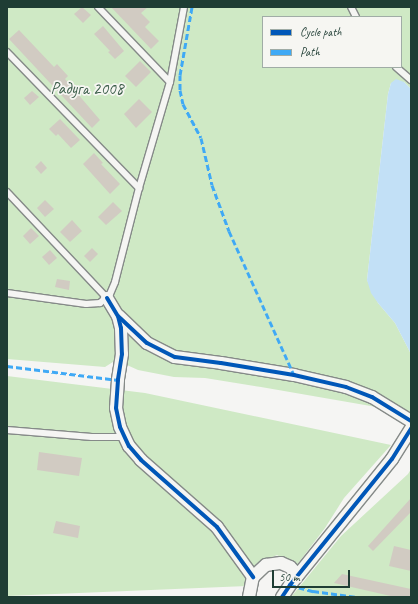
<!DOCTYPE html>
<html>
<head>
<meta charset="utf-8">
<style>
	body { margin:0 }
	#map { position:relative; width:418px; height:604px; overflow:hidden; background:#f5f5f3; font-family:Caveat,sans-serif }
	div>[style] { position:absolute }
	.green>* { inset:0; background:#cfe9c5 }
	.water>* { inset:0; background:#c2e0f6 }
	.building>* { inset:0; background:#d1cbc2 }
	.roads { filter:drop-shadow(1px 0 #858a88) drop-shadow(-1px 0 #858a88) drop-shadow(0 1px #858a88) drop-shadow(0 -1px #858a88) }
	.lane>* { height:6px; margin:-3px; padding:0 3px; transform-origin:3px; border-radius:3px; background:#f5f5f3 }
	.street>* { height:12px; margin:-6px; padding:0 6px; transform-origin:6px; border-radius:6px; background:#f5f5f3 }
	.quiet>* { height:3px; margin-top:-1.5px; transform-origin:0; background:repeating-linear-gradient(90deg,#3fa9f5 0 6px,transparent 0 9px) }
	.cycleway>* { height:4px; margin:-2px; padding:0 2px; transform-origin:2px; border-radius:2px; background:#0057b8 }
	span { translate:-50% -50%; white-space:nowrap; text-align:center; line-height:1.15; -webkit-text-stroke:3.5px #f6f6f2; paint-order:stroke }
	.park-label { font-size:17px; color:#3c5e4a }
	.frame { position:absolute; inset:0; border:8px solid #1f3d34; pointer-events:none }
	.legend { position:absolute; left:262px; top:16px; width:140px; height:52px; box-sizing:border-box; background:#f6f6f2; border:1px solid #a0aca6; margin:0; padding:5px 7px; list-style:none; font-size:12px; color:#1f3d34 }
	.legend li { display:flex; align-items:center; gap:8px; height:20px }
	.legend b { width:20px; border:1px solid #a0aca6 }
	.scale { position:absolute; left:272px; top:570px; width:78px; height:18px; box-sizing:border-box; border:2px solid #1f3d34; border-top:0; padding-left:5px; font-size:12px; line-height:14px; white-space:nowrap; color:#1f3d34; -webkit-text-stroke:3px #f6f6f2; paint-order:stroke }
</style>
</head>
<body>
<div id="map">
	<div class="green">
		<div style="clip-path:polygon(evenodd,7px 7px,411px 7px,411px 89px,404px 82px,391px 83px,388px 94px,367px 280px,378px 303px,395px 323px,411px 354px,411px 413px,261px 387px,205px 378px,174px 377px,138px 370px,127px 365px,129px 337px,115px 301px,110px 311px,117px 338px,116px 360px,105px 367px,7px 359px,7px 7px,263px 17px,401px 17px,401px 67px,263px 67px,263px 17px)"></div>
		<div style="clip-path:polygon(7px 376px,145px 393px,391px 445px,344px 498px,325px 528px,296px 566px,277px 555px,256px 564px,247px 586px,7px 596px)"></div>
		<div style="clip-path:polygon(411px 469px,411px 597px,291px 597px,341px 536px,408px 474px)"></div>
	</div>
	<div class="water">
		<div style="clip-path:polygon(396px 79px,404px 82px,411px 89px,411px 354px,395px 323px,378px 303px,371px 293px,367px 280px,388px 94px,391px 83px)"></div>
	</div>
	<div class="building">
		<div style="clip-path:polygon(82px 7px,91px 15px,83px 23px,74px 14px)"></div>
		<div style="clip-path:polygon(111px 7px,148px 7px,141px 13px,150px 22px,145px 27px,159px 41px,151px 49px)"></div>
		<div style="clip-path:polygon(103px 26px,124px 51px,115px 59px,108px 52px,110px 51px,94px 34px)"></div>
		<div style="clip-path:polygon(19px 30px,54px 67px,57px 64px,68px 76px,65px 79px,100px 120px,92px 128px,9px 39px)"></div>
		<div style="clip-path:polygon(140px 61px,151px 72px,136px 87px,125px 76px)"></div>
		<div style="clip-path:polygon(32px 91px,39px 97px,30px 105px,24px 98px)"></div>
		<div style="clip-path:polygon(139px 99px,152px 112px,136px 128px,124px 114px)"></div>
		<div style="clip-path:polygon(60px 119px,80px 140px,71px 148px,58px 134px,56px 136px,49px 129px)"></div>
		<div style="clip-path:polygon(94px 153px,103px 163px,101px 164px,120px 184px,110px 194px,83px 164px)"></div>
		<div style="clip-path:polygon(41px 161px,47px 168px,41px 174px,35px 167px)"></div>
		<div style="clip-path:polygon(45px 200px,54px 209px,45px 217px,37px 208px)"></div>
		<div style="clip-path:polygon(113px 202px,122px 211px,106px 225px,98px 217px)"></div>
		<div style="clip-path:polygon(72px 220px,82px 231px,70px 242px,60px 232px)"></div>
		<div style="clip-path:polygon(31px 228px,39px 236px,30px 244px,23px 236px)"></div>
		<div style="clip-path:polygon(92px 248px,98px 254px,90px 262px,84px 256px)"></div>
		<div style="clip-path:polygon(50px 250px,57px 258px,49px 265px,42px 257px)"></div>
		<div style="clip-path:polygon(57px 279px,70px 281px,69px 290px,55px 287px)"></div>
		<div style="clip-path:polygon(39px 452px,82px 458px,79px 476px,37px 470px)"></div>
		<div style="clip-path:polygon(411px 498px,411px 512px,373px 551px,368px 546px)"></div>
		<div style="clip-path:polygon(56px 521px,80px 526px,78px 538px,53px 533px)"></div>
		<div style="clip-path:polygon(394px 546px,411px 550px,411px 571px,389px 566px)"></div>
		<div style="clip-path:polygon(342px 574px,411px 589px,411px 597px,395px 597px,334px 583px)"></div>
	</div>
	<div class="roads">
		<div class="lane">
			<div style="left:98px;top:7px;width:104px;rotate:46.2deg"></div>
			<div style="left:351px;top:7px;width:11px;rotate:63deg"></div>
			<div style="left:7px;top:52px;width:190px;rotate:45.9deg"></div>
			<div style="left:396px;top:67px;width:20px;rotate:41deg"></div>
			<div style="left:7px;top:192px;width:146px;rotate:46.7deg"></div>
			<div style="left:7px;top:293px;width:80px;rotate:7.9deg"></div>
			<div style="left:86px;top:304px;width:14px;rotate:-4deg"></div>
			<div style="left:100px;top:303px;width:13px;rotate:-42deg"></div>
			<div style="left:110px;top:294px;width:13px;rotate:-67deg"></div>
			<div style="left:115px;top:282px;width:97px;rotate:-75.7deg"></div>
			<div style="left:139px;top:188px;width:110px;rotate:-73.7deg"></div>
			<div style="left:170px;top:82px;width:76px;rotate:-79.4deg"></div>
			<div style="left:7px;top:430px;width:85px;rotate:4.7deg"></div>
			<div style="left:92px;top:437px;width:31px"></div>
		</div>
		<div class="street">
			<div style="left:107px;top:298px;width:21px;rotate:59deg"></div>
			<div style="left:118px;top:316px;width:12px;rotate:76deg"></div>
			<div style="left:121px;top:328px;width:26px;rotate:88deg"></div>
			<div style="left:122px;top:354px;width:26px;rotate:99deg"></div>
			<div style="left:118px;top:380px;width:28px;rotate:94deg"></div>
			<div style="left:116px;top:408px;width:19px;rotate:78deg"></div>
			<div style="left:120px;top:427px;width:21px;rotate:65deg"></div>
			<div style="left:129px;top:446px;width:18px;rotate:49deg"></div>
			<div style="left:141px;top:460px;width:101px;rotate:41.4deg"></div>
			<div style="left:217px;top:527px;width:62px;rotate:54.2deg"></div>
			<div style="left:119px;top:316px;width:39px;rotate:44deg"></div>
			<div style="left:147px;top:343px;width:31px;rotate:27deg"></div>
			<div style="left:175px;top:357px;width:46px;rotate:7.4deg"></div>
			<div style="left:221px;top:363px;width:74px;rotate:9.3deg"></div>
			<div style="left:294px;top:375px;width:53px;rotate:13deg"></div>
			<div style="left:346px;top:387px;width:28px;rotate:21deg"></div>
			<div style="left:372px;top:397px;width:46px;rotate:31.6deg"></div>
			<div style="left:249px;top:597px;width:20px;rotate:-79deg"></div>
			<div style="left:253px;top:577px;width:18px;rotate:-43deg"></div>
			<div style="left:266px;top:565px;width:15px;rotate:-8deg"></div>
			<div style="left:281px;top:563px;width:10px;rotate:24deg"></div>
			<div style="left:290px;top:567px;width:11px;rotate:45deg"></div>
			<div style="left:282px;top:597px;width:14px;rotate:-56deg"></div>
			<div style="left:290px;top:585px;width:162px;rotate:-51deg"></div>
			<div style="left:392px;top:459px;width:36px;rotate:-58deg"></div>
		</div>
	</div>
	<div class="quiet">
		<div style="left:192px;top:7px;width:69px;rotate:100deg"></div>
		<div style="left:180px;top:75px;width:15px;rotate:90deg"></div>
		<div style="left:180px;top:90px;width:14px;rotate:78deg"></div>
		<div style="left:183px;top:104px;width:38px;rotate:62deg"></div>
		<div style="left:201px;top:138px;width:48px;rotate:76.8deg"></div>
		<div style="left:212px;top:185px;width:49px;rotate:69.7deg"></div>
		<div style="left:229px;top:231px;width:158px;rotate:65.7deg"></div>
		<div style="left:7px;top:366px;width:112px;rotate:7.2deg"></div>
		<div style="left:290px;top:585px;width:24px;rotate:15deg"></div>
		<div style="left:313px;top:591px;width:44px;rotate:7.8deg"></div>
	</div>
	<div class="cycleway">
		<div style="left:107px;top:298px;width:21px;rotate:59deg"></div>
		<div style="left:118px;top:316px;width:12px;rotate:76deg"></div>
		<div style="left:121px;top:328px;width:26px;rotate:88deg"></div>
		<div style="left:122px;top:354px;width:26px;rotate:99deg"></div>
		<div style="left:118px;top:380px;width:28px;rotate:94deg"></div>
		<div style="left:116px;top:408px;width:19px;rotate:78deg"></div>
		<div style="left:120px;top:427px;width:21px;rotate:65deg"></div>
		<div style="left:129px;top:446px;width:18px;rotate:49deg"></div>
		<div style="left:141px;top:460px;width:101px;rotate:41.4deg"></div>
		<div style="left:217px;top:527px;width:62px;rotate:54.2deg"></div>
		<div style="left:119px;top:317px;width:38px;rotate:43deg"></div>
		<div style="left:147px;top:343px;width:31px;rotate:27deg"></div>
		<div style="left:175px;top:357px;width:46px;rotate:7.4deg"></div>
		<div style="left:221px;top:363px;width:74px;rotate:9.3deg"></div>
		<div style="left:294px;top:375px;width:53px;rotate:13deg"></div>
		<div style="left:346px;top:387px;width:28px;rotate:21deg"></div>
		<div style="left:372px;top:397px;width:46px;rotate:31.6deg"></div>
		<div style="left:282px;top:597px;width:14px;rotate:-56deg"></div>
		<div style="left:290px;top:585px;width:162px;rotate:-51deg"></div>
		<div style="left:392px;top:459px;width:36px;rotate:-58deg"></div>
	</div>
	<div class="park-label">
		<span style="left:87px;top:89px">Радуга 2008</span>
	</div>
	<div class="frame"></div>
	<ul class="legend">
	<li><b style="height:5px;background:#0057b8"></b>Cycle path</li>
	<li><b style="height:5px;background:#3fa9f5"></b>Path</li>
	</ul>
	<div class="scale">50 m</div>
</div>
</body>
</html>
